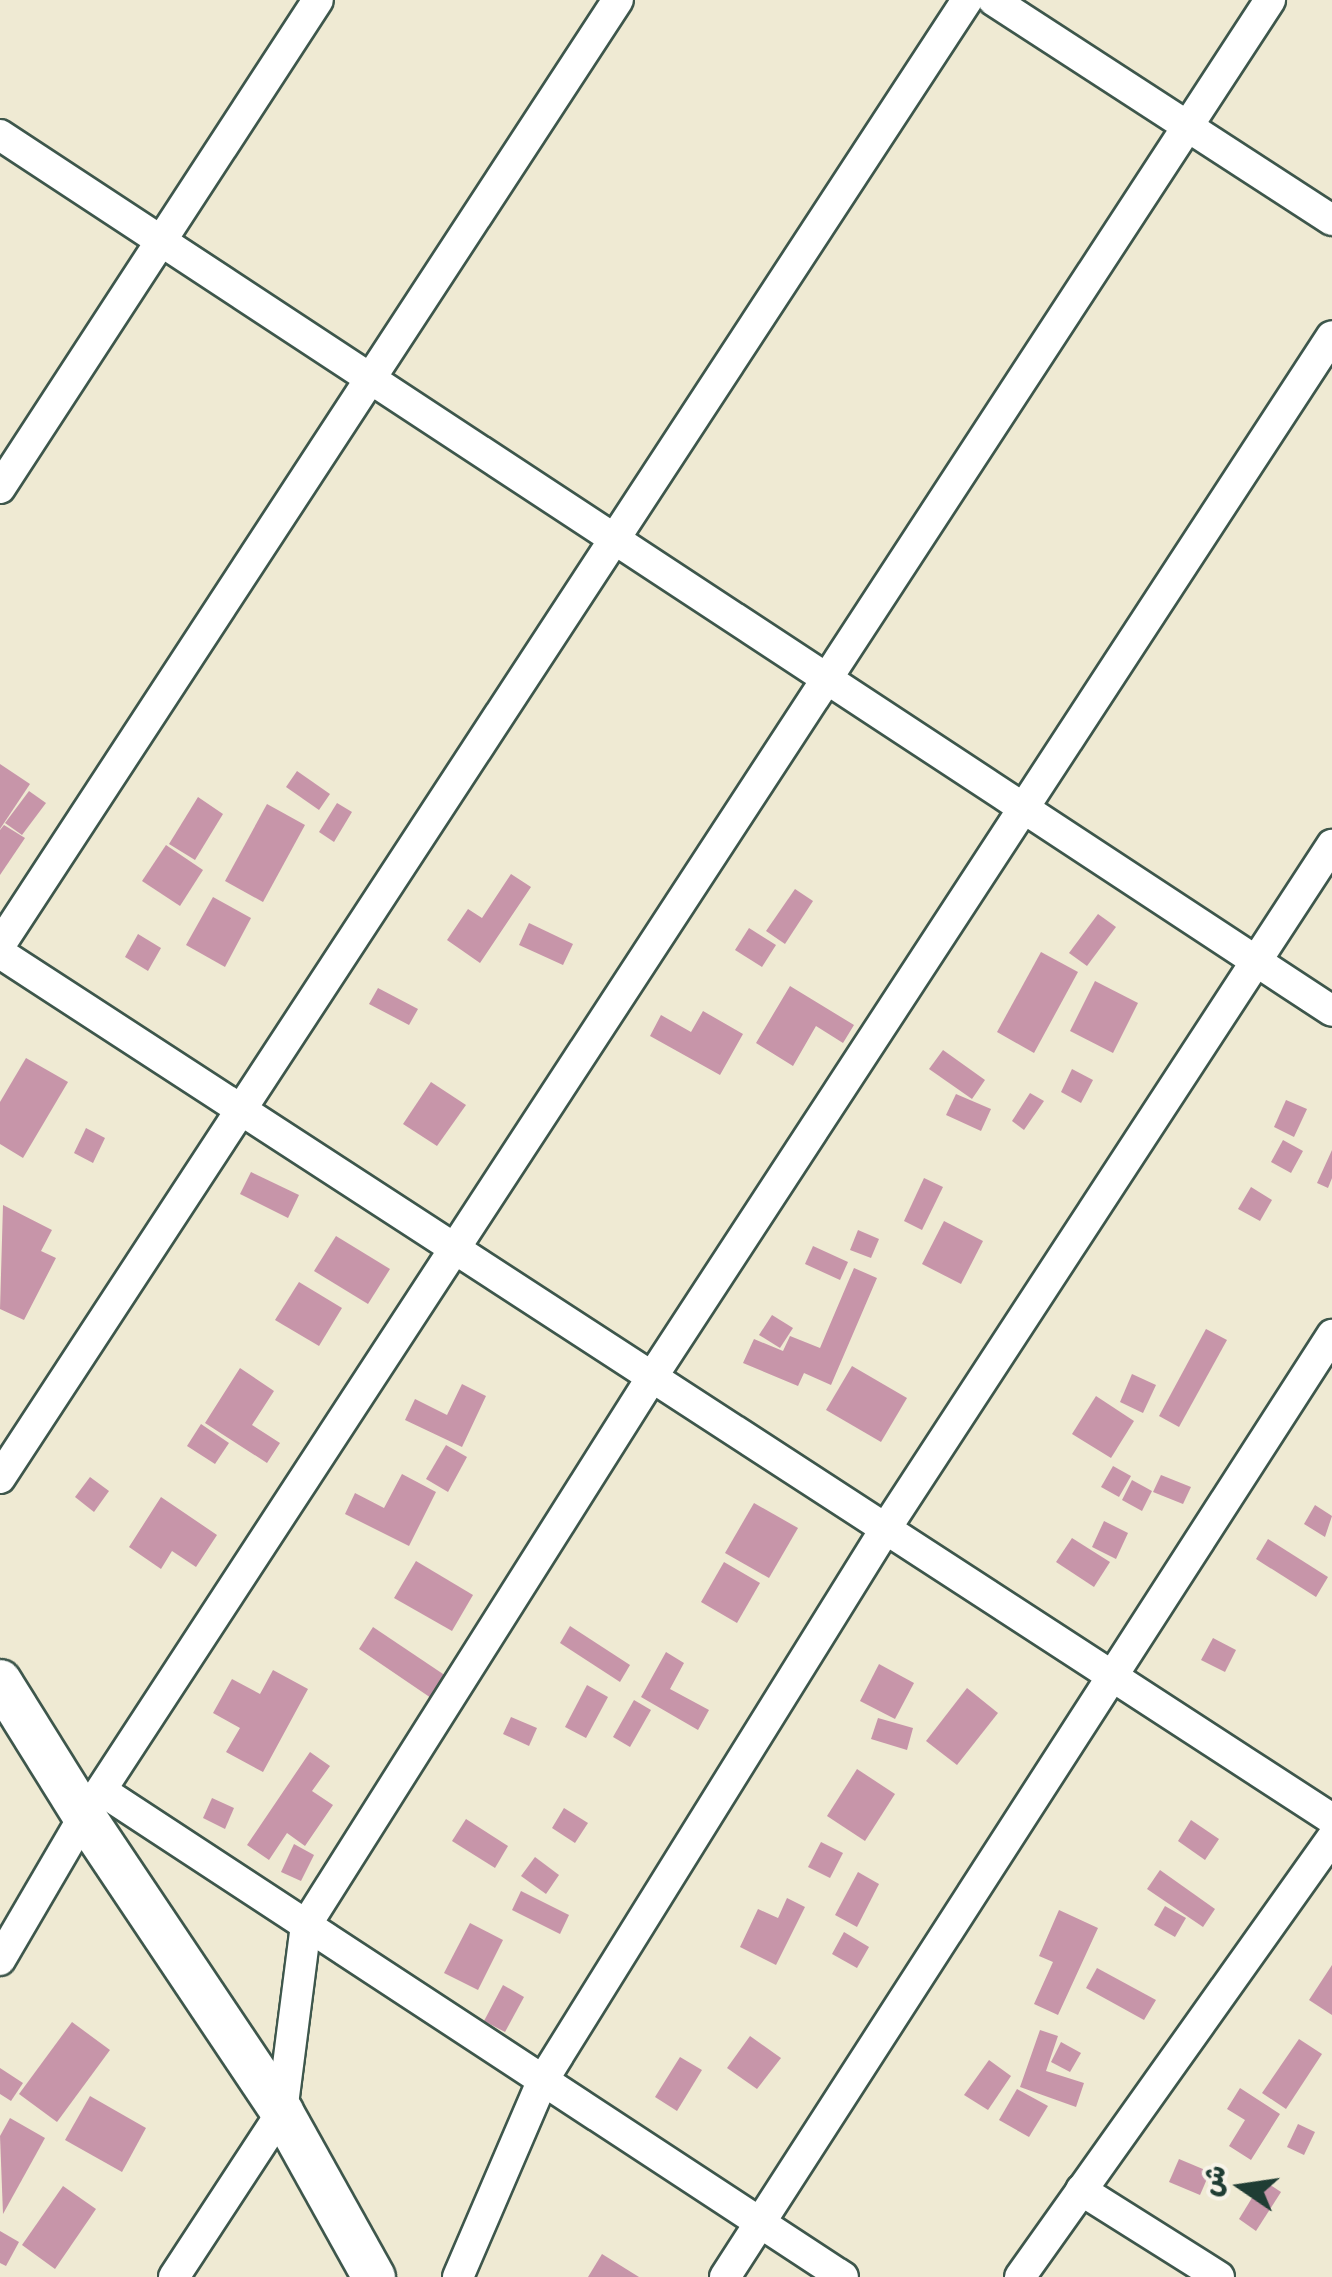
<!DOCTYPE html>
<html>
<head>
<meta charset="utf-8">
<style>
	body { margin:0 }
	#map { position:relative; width:1332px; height:2277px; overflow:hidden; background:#efead3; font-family:Delius,"Playpen Sans Arabic",sans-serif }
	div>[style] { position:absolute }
	.building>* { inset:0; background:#c795a9 }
	.roads { filter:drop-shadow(2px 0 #3e574c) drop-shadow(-2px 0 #3e574c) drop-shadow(0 2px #3e574c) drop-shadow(0 -2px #3e574c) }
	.street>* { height:30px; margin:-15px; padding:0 15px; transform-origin:15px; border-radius:15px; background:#fff }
	.secondary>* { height:42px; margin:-21px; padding:0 21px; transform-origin:21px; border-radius:21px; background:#fff }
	span { translate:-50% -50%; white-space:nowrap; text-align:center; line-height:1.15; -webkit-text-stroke:8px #f7f3e8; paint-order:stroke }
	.north { position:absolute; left:1192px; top:2137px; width:100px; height:100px; -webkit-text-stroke:8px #f7f3e8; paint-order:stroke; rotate:283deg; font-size:28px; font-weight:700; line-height:40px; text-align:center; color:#1f3d34 }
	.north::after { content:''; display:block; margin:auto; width:35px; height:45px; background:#1f3d34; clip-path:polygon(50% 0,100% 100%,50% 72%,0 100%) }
</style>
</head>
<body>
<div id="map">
	<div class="building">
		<div style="clip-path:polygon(0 764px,30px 784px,0 829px)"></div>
		<div style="clip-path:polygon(297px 771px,330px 794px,319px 810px,286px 787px)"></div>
		<div style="clip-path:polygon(29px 791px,46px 803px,22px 835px,5px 823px)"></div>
		<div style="clip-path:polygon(198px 797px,223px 814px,195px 860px,169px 844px)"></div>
		<div style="clip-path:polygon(337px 803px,352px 812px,334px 842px,319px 832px)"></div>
		<div style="clip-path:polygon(267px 804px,305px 825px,263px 902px,225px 881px)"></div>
		<div style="clip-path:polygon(4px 825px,25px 838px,0 875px,0 830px)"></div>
		<div style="clip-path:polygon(166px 845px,203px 870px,180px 906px,142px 881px)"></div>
		<div style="clip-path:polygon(511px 874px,531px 887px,480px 963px,447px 940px,468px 909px,482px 918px)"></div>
		<div style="clip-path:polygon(795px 889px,813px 901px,785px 944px,766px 931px)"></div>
		<div style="clip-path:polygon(213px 897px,251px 918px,225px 967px,186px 945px)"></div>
		<div style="clip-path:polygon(1098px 914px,1116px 927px,1087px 966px,1069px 953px)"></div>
		<div style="clip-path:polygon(529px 923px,573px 944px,563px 965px,519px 945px)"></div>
		<div style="clip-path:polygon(749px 928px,776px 945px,762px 967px,735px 950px)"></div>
		<div style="clip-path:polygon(138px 934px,161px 948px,148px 971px,125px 957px)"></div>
		<div style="clip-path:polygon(1041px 952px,1078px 972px,1034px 1053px,997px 1032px)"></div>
		<div style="clip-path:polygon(1095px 981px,1138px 1003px,1113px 1053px,1070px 1031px)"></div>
		<div style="clip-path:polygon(790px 986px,854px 1025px,843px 1043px,816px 1026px,793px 1066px,756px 1043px)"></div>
		<div style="clip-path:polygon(378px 988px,418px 1009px,409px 1025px,369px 1004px)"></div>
		<div style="clip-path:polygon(703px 1011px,743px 1034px,720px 1075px,650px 1036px,661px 1015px,691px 1032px)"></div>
		<div style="clip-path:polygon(943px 1050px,985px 1080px,972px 1099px,929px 1069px)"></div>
		<div style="clip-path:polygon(26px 1058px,68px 1082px,23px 1158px,0 1144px,0 1102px)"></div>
		<div style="clip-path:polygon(1072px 1069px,1093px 1080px,1081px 1103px,1061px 1092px)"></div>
		<div style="clip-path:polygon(431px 1082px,466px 1105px,437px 1146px,403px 1124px)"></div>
		<div style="clip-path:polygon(1030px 1093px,1044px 1101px,1024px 1130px,1012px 1121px)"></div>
		<div style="clip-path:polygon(956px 1094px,991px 1109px,981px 1131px,946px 1115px)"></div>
		<div style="clip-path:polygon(1286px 1100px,1307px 1109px,1294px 1137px,1274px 1127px)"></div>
		<div style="clip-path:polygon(86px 1128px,105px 1138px,93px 1163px,74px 1153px)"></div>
		<div style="clip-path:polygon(1283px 1140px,1303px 1151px,1291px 1173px,1271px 1162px)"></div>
		<div style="clip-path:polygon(1332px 1150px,1332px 1178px,1328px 1188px,1317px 1183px)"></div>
		<div style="clip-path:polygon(251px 1172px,299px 1195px,288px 1218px,240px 1194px)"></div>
		<div style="clip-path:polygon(924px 1178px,943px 1187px,922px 1230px,904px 1221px)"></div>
		<div style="clip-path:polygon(1251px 1187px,1272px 1200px,1260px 1221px,1238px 1209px)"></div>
		<div style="clip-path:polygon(3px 1205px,52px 1230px,41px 1251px,56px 1258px,24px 1320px,0 1309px)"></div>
		<div style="clip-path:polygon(944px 1221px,983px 1241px,961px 1284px,922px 1264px)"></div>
		<div style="clip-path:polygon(858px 1230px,879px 1239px,871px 1258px,850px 1250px)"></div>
		<div style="clip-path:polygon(336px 1236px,390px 1269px,368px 1304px,314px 1271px)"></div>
		<div style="clip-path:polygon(813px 1246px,848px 1262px,840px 1280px,805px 1264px)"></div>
		<div style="clip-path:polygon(854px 1268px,877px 1278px,831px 1385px,804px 1373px,798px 1386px,743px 1363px,754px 1339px,783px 1351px,790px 1336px,820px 1348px)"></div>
		<div style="clip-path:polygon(299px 1282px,342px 1308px,319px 1346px,275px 1320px)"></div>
		<div style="clip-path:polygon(772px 1315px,793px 1328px,780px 1348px,759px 1335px)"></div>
		<div style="clip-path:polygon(1206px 1329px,1227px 1340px,1179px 1427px,1159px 1416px)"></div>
		<div style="clip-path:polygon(852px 1366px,907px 1398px,881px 1442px,826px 1410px)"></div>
		<div style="clip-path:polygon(240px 1368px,274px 1391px,252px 1425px,280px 1443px,267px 1463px,205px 1423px)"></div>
		<div style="clip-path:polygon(1132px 1374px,1156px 1385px,1143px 1413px,1120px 1402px)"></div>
		<div style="clip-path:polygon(462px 1384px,486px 1396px,462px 1447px,405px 1420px,415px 1399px,447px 1415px)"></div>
		<div style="clip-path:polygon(1096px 1396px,1134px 1421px,1111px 1458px,1072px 1434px)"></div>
		<div style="clip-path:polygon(201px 1424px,229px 1443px,215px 1464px,187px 1446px)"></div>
		<div style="clip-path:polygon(446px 1445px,467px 1457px,448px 1492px,426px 1479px)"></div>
		<div style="clip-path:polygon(1113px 1466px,1131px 1476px,1119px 1497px,1101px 1487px)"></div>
		<div style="clip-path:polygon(402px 1474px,436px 1492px,409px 1546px,345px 1514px,355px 1493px,384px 1508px)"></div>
		<div style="clip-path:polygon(1161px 1475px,1191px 1487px,1183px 1504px,1153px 1492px)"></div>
		<div style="clip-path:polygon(90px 1477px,109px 1491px,94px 1512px,75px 1497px)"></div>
		<div style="clip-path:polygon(1132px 1480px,1152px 1491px,1142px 1511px,1122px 1500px)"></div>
		<div style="clip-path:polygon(161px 1497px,217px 1535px,196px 1567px,172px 1551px,161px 1569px,129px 1547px)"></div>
		<div style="clip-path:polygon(754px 1503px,798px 1528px,769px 1578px,725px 1553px)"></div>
		<div style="clip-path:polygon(1315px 1505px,1332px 1516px,1325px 1537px,1304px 1524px)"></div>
		<div style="clip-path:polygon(1104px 1521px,1128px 1533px,1116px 1559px,1092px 1547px)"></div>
		<div style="clip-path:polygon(1072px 1538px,1110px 1562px,1094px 1587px,1056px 1562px)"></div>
		<div style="clip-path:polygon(1268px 1539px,1328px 1577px,1316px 1597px,1256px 1559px)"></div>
		<div style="clip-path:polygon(416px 1561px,473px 1595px,452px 1631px,394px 1598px)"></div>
		<div style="clip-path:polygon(724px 1562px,760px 1583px,737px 1623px,701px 1602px)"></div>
		<div style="clip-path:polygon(570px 1626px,630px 1665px,620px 1682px,560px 1643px)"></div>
		<div style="clip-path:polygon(373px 1627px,449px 1678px,434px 1700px,359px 1649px)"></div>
		<div style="clip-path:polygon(1213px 1638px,1236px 1650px,1225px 1672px,1201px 1660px)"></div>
		<div style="clip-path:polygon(666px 1652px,684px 1663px,670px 1689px,709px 1710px,698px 1730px,641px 1697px)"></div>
		<div style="clip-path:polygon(879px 1664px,914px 1683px,895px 1719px,860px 1701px)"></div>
		<div style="clip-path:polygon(273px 1670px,308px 1689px,263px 1772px,226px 1752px,240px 1728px,213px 1713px,232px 1679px,260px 1694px)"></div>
		<div style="clip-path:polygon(587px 1685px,608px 1697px,586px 1738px,565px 1727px)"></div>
		<div style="clip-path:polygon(967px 1688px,998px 1713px,957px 1765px,926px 1741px)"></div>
		<div style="clip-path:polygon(634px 1700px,651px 1710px,630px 1747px,613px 1737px)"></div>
		<div style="clip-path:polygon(511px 1717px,537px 1728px,529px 1746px,503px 1734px)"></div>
		<div style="clip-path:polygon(878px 1718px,913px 1728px,907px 1750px,871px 1739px)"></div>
		<div style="clip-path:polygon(310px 1752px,330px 1766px,312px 1791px,333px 1805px,305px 1846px,287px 1833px,269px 1860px,247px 1845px)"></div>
		<div style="clip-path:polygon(857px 1769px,895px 1794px,865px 1841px,827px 1816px)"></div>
		<div style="clip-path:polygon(212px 1798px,234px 1808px,225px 1829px,203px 1818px)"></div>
		<div style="clip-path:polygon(564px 1808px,588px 1823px,575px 1843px,552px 1828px)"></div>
		<div style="clip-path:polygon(466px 1819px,508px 1846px,495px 1868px,452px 1841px)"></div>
		<div style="clip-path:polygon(1191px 1820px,1219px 1839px,1205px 1860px,1178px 1841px)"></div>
		<div style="clip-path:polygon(821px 1842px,843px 1853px,830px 1878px,808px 1867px)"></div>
		<div style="clip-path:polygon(294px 1844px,314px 1855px,301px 1881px,281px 1872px)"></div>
		<div style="clip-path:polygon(535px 1857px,559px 1875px,546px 1894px,521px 1876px)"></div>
		<div style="clip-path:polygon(1160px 1870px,1215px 1909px,1203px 1927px,1147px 1889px)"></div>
		<div style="clip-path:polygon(858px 1872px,879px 1884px,857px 1927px,835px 1915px)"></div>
		<div style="clip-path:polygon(521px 1891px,569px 1915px,560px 1934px,512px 1910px)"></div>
		<div style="clip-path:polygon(787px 1898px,805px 1907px,776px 1965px,740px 1947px,758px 1909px,778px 1918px)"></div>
		<div style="clip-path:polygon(1165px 1906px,1186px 1918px,1175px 1937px,1154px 1925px)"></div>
		<div style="clip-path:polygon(1059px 1910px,1098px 1928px,1058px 2015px,1034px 2004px,1053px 1962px,1039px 1956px)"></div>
		<div style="clip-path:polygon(470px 1923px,503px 1940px,478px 1990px,444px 1973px)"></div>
		<div style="clip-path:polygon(844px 1932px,869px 1947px,857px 1968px,832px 1954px)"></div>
		<div style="clip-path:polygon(1332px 1965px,1332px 2015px,1309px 2000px)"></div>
		<div style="clip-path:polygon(1097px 1968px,1156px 2000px,1144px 2020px,1086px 1988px)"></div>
		<div style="clip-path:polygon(503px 1985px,524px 1997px,505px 2032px,484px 2021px)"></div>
		<div style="clip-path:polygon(72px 2022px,110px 2050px,57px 2122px,19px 2094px)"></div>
		<div style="clip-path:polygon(1040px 2030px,1058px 2036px,1046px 2071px,1084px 2083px,1076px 2107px,1020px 2087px)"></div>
		<div style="clip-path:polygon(750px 2036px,781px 2058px,757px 2089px,727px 2068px)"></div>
		<div style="clip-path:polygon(1299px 2039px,1322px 2054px,1286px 2109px,1262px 2093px)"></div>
		<div style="clip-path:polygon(1061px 2042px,1081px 2053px,1070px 2072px,1051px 2062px)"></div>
		<div style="clip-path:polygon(680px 2057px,702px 2070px,677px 2111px,655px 2097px)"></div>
		<div style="clip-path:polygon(989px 2060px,1011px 2076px,988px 2110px,964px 2095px)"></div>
		<div style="clip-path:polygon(0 2068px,23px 2083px,11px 2101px,0 2094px)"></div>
		<div style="clip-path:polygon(1240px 2088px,1280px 2114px,1251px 2160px,1229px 2146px,1245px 2120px,1227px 2109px)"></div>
		<div style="clip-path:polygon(1017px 2089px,1048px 2106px,1029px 2137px,999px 2120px)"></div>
		<div style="clip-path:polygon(90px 2096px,146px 2128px,122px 2172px,65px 2140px)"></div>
		<div style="clip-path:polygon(10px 2118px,45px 2138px,3px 2214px,0 2136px)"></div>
		<div style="clip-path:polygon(1298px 2124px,1315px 2132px,1304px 2155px,1287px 2147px)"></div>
		<div style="clip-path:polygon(1179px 2159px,1210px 2172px,1200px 2195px,1169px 2182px)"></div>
		<div style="clip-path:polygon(1263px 2180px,1281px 2192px,1256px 2231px,1239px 2219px)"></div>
		<div style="clip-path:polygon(63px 2186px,96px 2209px,55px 2269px,22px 2245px)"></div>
		<div style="clip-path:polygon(0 2231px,19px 2242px,6px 2266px,0 2263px)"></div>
		<div style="clip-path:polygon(602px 2254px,639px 2277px,588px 2277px)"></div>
	</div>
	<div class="roads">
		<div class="street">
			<div style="left:993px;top:0;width:404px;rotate:33deg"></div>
			<div style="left:0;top:135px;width:1594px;rotate:33.33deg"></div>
			<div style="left:0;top:488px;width:582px;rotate:-56.91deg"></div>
			<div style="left:0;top:945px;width:1129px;rotate:-56.82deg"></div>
			<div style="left:0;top:953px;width:1589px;rotate:33.03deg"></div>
			<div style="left:0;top:1478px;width:1766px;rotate:-56.8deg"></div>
			<div style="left:102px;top:1791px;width:886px;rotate:33.26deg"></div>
			<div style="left:0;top:1960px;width:167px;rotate:-59.7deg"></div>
			<div style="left:84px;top:1816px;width:2169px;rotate:-56.85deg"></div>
			<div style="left:1081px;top:2190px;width:163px;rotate:32.2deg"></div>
			<div style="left:174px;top:2277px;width:197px;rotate:-56.8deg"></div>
			<div style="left:282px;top:2112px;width:189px;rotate:-82.7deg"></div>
			<div style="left:306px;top:1925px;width:648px;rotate:-57.73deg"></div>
			<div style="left:652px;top:1377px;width:1243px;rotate:-56.85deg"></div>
			<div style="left:458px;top:2277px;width:215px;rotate:-66.7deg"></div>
			<div style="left:543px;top:2080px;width:650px;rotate:-58.14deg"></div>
			<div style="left:886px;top:1528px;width:816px;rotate:-56.86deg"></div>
			<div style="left:725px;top:2277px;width:1121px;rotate:-57.2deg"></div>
			<div style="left:1020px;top:2277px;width:539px;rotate:-54.6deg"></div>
		</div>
		<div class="secondary">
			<div style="left:0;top:1681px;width:159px;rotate:58.1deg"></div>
			<div style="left:84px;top:1816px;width:356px;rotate:56.2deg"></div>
			<div style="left:282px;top:2112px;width:189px;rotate:60.9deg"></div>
		</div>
	</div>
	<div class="north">ش</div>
</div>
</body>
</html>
